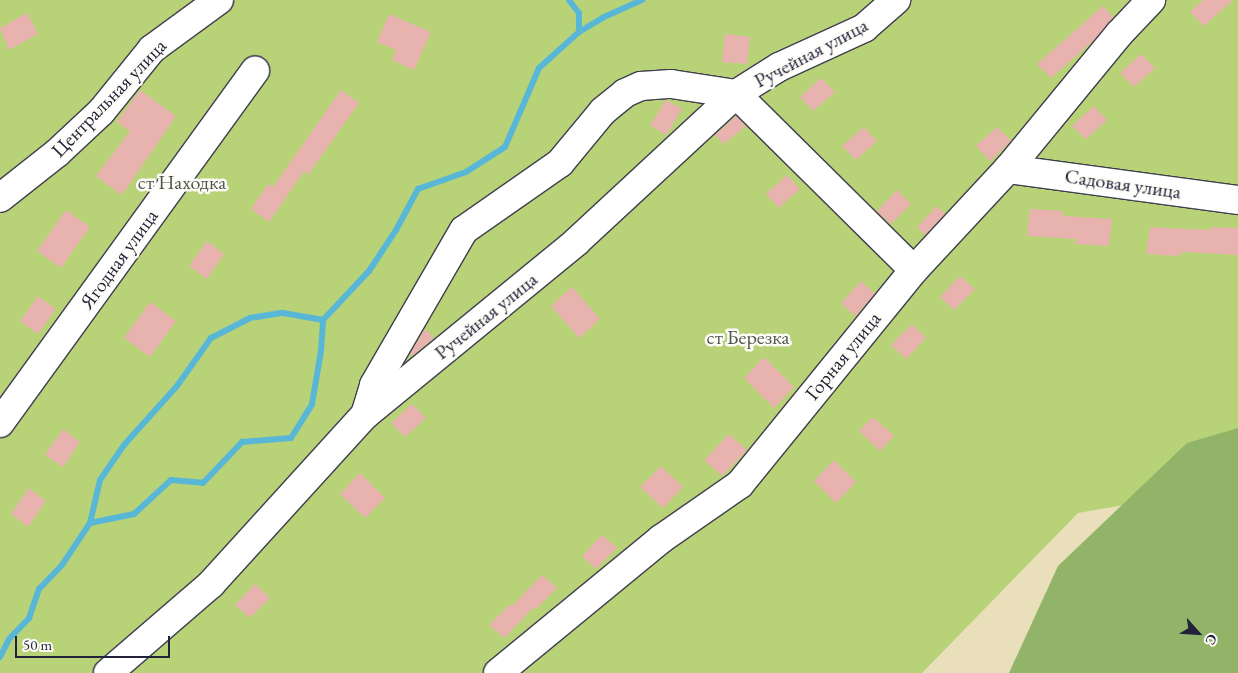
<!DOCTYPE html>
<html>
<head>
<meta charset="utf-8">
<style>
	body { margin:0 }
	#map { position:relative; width:1238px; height:673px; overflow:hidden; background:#e9dfba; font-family:"EB Garamond",serif }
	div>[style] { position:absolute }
	.green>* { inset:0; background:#b8d278 }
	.forest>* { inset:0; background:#92b468 }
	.stream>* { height:6px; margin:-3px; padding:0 3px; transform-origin:3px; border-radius:3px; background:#58b7d7 }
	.building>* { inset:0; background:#e8b3ae }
	.roads { filter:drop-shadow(1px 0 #403e4e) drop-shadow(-1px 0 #403e4e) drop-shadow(0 1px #403e4e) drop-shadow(0 -1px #403e4e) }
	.minor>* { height:28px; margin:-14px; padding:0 14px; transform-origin:14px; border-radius:14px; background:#fff }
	span { translate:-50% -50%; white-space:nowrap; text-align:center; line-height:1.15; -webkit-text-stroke:5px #fdfcf7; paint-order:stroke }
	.street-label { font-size:20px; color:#22223b }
	.park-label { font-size:20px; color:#4f574d }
	.north { position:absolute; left:1173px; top:608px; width:50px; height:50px; -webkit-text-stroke:4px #fdfcf7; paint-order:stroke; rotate:116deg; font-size:14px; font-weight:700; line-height:20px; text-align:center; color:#22223b }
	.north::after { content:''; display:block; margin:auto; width:18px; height:22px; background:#22223b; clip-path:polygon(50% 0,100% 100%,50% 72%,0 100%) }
	.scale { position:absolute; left:15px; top:636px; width:155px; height:22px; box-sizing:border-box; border:2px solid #22223b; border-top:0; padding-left:6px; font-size:15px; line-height:18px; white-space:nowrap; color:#22223b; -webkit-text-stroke:4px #fdfcf7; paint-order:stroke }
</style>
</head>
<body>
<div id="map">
	<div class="green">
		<div style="clip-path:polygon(0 0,1238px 0,1238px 485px,1078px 513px,922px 673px,0 673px)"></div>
	</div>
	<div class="forest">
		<div style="clip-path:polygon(1238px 428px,1238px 673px,1009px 673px,1058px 566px,1187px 443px)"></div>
	</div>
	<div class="stream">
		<div style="left:579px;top:32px;width:29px;rotate:-31deg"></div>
		<div style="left:604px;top:17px;width:42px;rotate:-24.1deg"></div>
		<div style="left:90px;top:523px;width:44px;rotate:-76.9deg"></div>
		<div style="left:100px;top:480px;width:42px;rotate:-55.6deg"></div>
		<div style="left:124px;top:445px;width:79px;rotate:-48.1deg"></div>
		<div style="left:177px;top:386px;width:59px;rotate:-54.7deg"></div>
		<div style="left:211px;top:338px;width:44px;rotate:-27.1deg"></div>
		<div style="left:250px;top:318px;width:33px;rotate:-9deg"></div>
		<div style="left:283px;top:313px;width:41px;rotate:9.9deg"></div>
		<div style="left:0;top:657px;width:20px;rotate:-63deg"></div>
		<div style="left:9px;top:639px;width:29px;rotate:-46deg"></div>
		<div style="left:29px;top:618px;width:31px;rotate:-71deg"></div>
		<div style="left:39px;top:589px;width:33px;rotate:-46deg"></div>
		<div style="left:62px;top:565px;width:50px;rotate:-56.3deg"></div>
		<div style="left:90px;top:523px;width:45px;rotate:-11.6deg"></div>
		<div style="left:134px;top:514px;width:50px;rotate:-42.6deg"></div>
		<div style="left:171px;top:480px;width:32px;rotate:5deg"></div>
		<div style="left:203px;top:483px;width:57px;rotate:-46.4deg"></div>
		<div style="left:242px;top:442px;width:49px;rotate:-4.7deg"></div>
		<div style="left:291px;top:438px;width:40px;rotate:-58deg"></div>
		<div style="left:312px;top:404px;width:54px;rotate:-80.4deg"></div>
		<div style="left:321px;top:351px;width:31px;rotate:-86deg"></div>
		<div style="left:323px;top:320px;width:67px;rotate:-46.8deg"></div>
		<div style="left:369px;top:271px;width:49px;rotate:-56.6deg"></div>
		<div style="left:396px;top:230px;width:47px;rotate:-61.8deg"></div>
		<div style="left:418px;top:189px;width:51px;rotate:-19.5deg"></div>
		<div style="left:466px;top:172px;width:46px;rotate:-32.7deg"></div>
		<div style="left:505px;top:147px;width:86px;rotate:-66.7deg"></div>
		<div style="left:539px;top:68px;width:54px;rotate:-42deg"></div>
		<div style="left:579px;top:32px;width:19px;rotate:-90deg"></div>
		<div style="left:579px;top:13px;width:16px;rotate:-128deg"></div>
	</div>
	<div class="building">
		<div style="clip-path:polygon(1203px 0,1233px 0,1204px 26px,1190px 12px)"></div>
		<div style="clip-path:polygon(1103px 6px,1113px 17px,1095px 39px,1051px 78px,1037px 64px)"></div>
		<div style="clip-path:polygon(27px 13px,38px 34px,9px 50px,0 28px)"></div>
		<div style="clip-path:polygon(389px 14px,431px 32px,414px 70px,392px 60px,396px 50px,377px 42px)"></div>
		<div style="clip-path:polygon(725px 34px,750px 37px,747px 64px,722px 62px)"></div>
		<div style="clip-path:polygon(1141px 54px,1155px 68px,1134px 87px,1120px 73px)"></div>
		<div style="clip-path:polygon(821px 78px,835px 92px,813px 111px,800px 97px)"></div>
		<div style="clip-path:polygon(140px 90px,176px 116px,122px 195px,96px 176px,130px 131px,117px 122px)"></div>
		<div style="clip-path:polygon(341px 90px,359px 103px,308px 175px,304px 171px,269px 222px,251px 209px,268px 184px,273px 187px)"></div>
		<div style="clip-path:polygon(666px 100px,682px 109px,666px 135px,650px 125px)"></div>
		<div style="clip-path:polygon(1094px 106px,1107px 120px,1086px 139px,1072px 126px)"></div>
		<div style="clip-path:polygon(736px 116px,746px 126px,724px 144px,715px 135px)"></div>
		<div style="clip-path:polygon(864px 127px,877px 141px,856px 160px,842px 146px)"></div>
		<div style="clip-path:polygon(997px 127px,1011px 141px,990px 161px,976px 146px)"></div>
		<div style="clip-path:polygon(787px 175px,800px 189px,779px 208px,766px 194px)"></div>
		<div style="clip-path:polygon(897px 190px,911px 204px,891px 224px,877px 211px)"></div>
		<div style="clip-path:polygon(937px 206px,945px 214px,925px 235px,917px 227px)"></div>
		<div style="clip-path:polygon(1030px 209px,1063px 211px,1063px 216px,1112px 219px,1109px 246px,1075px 244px,1076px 239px,1027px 236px)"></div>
		<div style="clip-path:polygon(66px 210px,90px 227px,61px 268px,37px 251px)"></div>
		<div style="clip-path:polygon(1150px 227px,1210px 230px,1211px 227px,1238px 228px,1238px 255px,1181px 252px,1180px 256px,1146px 254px)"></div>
		<div style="clip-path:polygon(207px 241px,224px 254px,207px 279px,189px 266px)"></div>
		<div style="clip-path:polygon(960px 276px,975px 289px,954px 310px,940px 297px)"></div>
		<div style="clip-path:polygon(861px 281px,875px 294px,855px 316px,841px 303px)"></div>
		<div style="clip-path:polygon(572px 287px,600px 319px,579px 338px,551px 306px)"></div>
		<div style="clip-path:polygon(38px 296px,56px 309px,38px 334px,20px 321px)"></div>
		<div style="clip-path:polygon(150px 302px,176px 321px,150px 357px,124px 338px)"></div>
		<div style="clip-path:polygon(912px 324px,926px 338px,906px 359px,891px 345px)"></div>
		<div style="clip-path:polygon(425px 329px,434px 338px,412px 356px,410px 354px)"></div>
		<div style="clip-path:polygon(764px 357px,794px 387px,774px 408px,744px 378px)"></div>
		<div style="clip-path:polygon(412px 404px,426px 418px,405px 437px,391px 423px)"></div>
		<div style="clip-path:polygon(873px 417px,894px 436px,880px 451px,859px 431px)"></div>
		<div style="clip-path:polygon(63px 429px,80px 442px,63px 467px,45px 455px)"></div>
		<div style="clip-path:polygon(729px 434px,747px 450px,722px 476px,704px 460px)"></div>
		<div style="clip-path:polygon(834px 460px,856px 482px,836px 503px,814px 481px)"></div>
		<div style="clip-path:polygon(661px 466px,683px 487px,663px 508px,640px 487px)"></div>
		<div style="clip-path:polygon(360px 473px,385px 498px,365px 518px,340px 494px)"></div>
		<div style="clip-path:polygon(29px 488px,46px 501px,28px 527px,11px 514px)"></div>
		<div style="clip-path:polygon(602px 535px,617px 548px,596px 569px,582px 556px)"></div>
		<div style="clip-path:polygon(542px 575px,557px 588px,536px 609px,534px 607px,504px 638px,489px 625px,510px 604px,512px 606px)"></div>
		<div style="clip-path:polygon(255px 584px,270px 598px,250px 618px,235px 605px)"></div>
	</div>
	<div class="roads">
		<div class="minor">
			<div style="left:1008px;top:169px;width:232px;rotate:7.7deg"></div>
			<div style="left:0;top:198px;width:73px;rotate:-38.3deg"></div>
			<div style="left:57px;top:153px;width:60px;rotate:-43deg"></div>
			<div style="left:101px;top:112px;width:81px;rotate:-51deg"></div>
			<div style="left:152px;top:49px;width:83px;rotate:-36.2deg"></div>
			<div style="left:365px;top:415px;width:31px;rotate:-73deg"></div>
			<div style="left:374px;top:385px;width:179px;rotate:-59.9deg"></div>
			<div style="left:464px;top:230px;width:117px;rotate:-34.9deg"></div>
			<div style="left:560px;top:163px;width:67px;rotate:-50.4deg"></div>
			<div style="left:603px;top:111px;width:28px;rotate:-39deg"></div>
			<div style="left:625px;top:93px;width:17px;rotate:-24deg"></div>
			<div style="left:641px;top:86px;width:30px;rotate:-4deg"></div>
			<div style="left:671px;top:84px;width:66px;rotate:8.7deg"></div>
			<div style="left:736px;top:94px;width:250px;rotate:44.7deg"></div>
			<div style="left:0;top:423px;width:435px;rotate:-54.1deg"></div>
			<div style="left:108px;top:673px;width:136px;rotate:-40.8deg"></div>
			<div style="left:211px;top:584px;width:229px;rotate:-47.7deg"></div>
			<div style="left:365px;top:415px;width:273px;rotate:-39.3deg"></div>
			<div style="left:576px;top:242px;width:218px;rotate:-42.8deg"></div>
			<div style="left:736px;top:94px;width:51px;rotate:-32.1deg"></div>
			<div style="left:779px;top:67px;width:94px;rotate:-24.6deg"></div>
			<div style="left:864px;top:28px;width:43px;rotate:-41.2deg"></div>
			<div style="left:498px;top:673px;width:211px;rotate:-39.4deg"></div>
			<div style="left:661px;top:539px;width:96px;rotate:-34.8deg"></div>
			<div style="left:740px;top:484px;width:276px;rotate:-50.9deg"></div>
			<div style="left:914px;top:270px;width:138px;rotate:-47.1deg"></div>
			<div style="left:1008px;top:169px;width:175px;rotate:-50.6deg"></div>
			<div style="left:1119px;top:34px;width:47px;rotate:-46.7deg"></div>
		</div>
	</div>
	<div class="street-label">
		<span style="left:811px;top:53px;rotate:-28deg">Ручейная улица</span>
		<span style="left:109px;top:98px;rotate:-46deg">Центральная улица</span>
		<span style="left:1123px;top:184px;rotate:8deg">Садовая улица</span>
		<span style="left:119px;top:259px;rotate:-54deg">Ягодная улица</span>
		<span style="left:486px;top:316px;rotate:-39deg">Ручейная улица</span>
		<span style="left:843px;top:356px;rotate:-51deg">Горная улица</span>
	</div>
	<div class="park-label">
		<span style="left:182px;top:182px">ст Находка</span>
		<span style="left:748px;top:337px">ст Березка</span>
	</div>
	<div class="north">С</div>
	<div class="scale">50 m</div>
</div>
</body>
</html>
